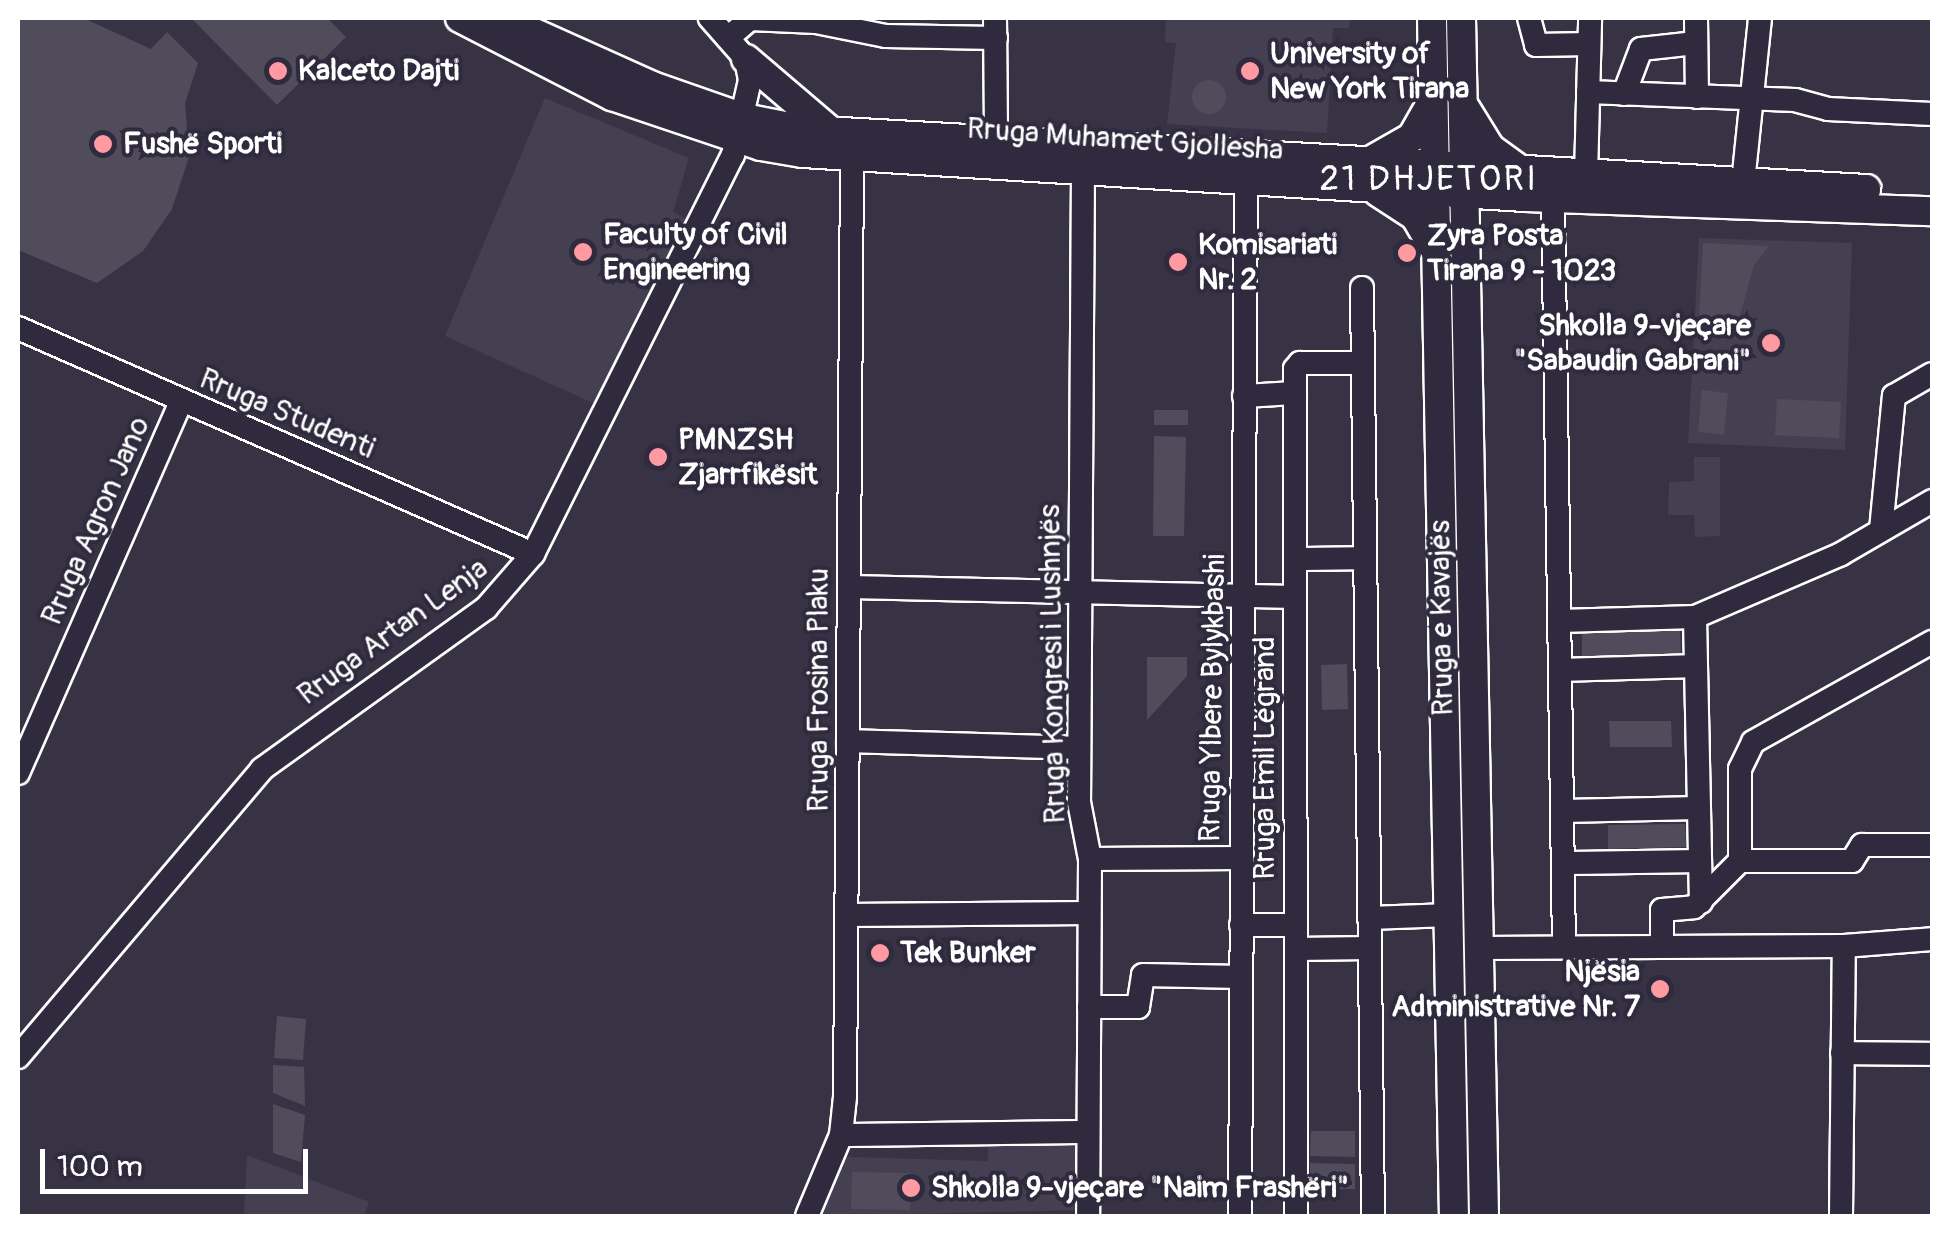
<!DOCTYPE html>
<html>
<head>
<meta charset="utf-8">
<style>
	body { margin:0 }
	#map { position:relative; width:1950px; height:1234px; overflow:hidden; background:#373345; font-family:Pangolin,sans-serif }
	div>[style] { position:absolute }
	.built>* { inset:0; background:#444051 }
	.green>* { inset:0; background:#514c5c }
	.round { border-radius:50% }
	.roads { filter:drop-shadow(2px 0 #fff) drop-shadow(-2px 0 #fff) drop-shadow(0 2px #fff) drop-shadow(0 -2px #fff) }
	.minor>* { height:22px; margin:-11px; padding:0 11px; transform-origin:11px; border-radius:11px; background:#2f2a3d }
	.major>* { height:28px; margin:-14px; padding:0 14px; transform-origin:14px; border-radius:14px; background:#2f2a3d }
	.dots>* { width:28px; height:28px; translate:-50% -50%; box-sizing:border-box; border:5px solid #2f2a3d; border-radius:50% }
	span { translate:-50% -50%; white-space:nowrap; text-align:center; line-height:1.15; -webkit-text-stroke:8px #2f2a3d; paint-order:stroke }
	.poi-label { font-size:30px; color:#fff; font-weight:700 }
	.left { translate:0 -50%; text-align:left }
	.right { translate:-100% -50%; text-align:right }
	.street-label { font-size:30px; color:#fff }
	.quarter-label { font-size:35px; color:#fff; letter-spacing:2.5px }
	.frame { position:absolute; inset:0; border:20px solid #fff; pointer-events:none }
	.scale { position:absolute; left:40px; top:1149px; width:268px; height:45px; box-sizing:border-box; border:5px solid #fff; border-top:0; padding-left:12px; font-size:30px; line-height:35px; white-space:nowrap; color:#fff; -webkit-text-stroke:8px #2f2a3d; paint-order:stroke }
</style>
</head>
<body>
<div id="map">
	<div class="built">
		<div style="clip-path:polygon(1166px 18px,1350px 18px,1349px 28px,1333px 28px,1327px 133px,1167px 124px,1176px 43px,1165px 42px)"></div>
		<div style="clip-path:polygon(545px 98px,689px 158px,673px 212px,699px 226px,606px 409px,445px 336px)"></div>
		<div style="clip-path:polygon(1699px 238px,1852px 243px,1845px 450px,1688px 443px)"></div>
		<div style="clip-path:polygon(1694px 457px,1720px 457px,1720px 536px,1695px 537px,1694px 515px,1668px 515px,1669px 482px,1694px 481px)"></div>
		<div style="clip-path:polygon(988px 1142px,1079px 1142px,1079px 1210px,822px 1216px,847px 1157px,988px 1161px)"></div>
		<div style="clip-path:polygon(247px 1155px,369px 1202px,364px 1216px,244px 1216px)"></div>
	</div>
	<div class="green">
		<div style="clip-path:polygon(18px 18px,83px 18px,151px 49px,167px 32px,198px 63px,185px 103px,189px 157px,172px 209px,143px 251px,97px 283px,18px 250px)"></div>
		<div style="clip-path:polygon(191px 18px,327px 18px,346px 37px,277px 105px)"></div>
		<div class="round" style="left:1192px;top:80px;width:34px;height:34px"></div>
		<div style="clip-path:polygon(1703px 243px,1769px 246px,1754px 265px,1738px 323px,1699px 319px)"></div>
		<div style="clip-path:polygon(1702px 390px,1728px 393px,1724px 435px,1698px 432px)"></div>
		<div style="clip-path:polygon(1777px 399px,1841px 402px,1839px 438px,1775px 435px)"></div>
		<div style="clip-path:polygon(1154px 410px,1188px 410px,1188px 425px,1154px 425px)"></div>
		<div style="clip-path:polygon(1154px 436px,1186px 437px,1184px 536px,1153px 536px)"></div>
		<div style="clip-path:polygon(1680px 629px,1681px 655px,1582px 657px,1582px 631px)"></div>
		<div style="clip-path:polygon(1147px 657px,1187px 657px,1187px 676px,1147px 720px)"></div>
		<div style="clip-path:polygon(1347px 664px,1348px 709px,1322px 710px,1321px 665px)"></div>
		<div style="clip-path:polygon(1609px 721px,1671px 721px,1672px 747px,1610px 747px)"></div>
		<div style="clip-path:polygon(1685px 824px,1686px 847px,1608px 849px,1608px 825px)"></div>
		<div style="clip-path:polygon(277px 1016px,306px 1019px,303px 1060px,274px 1058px)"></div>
		<div style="clip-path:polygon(273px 1065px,304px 1067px,305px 1106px,273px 1093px)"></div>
		<div style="clip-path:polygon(273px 1104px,305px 1115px,301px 1162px,273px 1153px)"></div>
		<div style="clip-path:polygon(1311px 1131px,1355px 1131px,1355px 1157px,1310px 1156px)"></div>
		<div style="clip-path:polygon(1310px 1163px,1355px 1164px,1355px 1189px,1310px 1189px)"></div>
		<div style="clip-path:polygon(852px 1172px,911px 1173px,910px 1210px,851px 1209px)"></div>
	</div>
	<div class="roads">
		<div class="minor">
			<div style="left:995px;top:18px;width:123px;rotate:89.5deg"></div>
			<div style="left:1529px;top:18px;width:28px;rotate:75deg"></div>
			<div style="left:1536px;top:45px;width:53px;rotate:-1.1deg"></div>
			<div style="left:1696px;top:18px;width:79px;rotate:89.3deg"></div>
			<div style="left:728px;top:38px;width:29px;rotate:-41deg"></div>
			<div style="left:750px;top:19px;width:66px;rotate:2.6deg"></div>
			<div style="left:816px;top:22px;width:71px;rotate:11.3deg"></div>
			<div style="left:886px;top:36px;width:110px;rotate:1deg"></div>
			<div style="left:1588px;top:92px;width:207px;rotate:2.2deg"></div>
			<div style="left:1795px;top:100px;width:34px;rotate:15deg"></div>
			<div style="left:1828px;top:109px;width:104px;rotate:2.8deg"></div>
			<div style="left:1624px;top:94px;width:48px;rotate:-69.3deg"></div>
			<div style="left:1641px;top:49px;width:55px;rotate:-6.2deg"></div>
			<div style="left:1083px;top:170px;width:632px;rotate:90.36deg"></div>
			<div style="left:1079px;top:802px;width:58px;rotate:79.1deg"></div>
			<div style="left:1090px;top:859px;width:357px;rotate:90.3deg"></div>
			<div style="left:1586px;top:176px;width:158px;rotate:-88.5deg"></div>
			<div style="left:1743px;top:183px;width:166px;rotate:-84.1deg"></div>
			<div style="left:1553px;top:198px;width:748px;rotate:89.16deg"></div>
			<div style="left:1362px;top:288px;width:928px;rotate:89.32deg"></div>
			<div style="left:18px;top:328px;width:562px;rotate:23.69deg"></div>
			<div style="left:1244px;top:396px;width:51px;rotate:-3.4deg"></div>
			<div style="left:1881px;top:530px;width:135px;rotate:-84.5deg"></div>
			<div style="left:1894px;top:396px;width:44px;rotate:-30.1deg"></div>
			<div style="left:1296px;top:559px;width:68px;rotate:-0.8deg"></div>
			<div style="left:850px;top:587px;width:445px;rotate:1.3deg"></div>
			<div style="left:1695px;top:617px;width:285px;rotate:88.8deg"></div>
			<div style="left:1560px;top:621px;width:135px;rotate:-1.7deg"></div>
			<div style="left:1695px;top:617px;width:159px;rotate:-23.3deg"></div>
			<div style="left:1841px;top:554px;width:105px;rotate:-30.2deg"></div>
			<div style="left:1561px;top:670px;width:135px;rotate:-1.7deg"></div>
			<div style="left:848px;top:741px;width:231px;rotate:1.7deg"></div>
			<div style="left:18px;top:773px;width:405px;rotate:-66.3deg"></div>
			<div style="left:1563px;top:811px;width:136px;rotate:-1.3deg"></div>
			<div style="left:1090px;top:859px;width:151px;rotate:-0.4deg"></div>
			<div style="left:1740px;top:861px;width:92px;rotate:-90deg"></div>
			<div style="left:1740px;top:769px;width:30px;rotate:-64deg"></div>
			<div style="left:1753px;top:742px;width:205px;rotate:-29.2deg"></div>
			<div style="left:1564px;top:863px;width:136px;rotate:-0.8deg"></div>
			<div style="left:846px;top:915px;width:243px;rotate:-0.5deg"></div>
			<div style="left:1369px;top:918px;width:81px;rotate:-2.1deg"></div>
			<div style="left:1241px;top:925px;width:55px"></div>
			<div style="left:1662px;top:945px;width:35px;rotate:-90deg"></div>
			<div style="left:1662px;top:910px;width:32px;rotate:-5deg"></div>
			<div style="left:1694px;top:907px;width:65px;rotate:-45deg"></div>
			<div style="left:1740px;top:861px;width:112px"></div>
			<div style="left:1852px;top:861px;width:19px;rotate:-58deg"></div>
			<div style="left:1862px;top:845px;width:70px"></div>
			<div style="left:1481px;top:948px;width:363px;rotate:-0.3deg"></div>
			<div style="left:1844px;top:946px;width:88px;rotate:-4.5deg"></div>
			<div style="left:1296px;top:949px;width:74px;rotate:-0.8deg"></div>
			<div style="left:1089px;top:1007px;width:49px"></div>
			<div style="left:1138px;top:1007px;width:32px;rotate:-81deg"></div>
			<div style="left:1143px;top:975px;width:98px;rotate:1.2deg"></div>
			<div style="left:1842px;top:1053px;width:90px;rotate:0.6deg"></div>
			<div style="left:18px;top:1057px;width:377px;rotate:-49.7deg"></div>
			<div style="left:262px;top:769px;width:276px;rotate:-35.7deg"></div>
			<div style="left:486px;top:608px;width:72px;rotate:-49deg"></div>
			<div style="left:533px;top:554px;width:446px;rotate:-63.4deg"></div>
			<div style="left:733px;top:155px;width:77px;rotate:-77.2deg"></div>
			<div style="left:750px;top:80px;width:21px;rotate:-101deg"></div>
			<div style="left:746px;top:59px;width:55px;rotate:-131.3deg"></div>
			<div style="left:841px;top:1135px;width:247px;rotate:-0.7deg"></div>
			<div style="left:807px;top:1216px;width:88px;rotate:-67.2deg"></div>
			<div style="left:841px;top:1135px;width:39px;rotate:-84deg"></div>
			<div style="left:845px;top:1096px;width:940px;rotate:-89.57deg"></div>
			<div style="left:1240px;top:1216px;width:1036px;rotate:-89.67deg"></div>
			<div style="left:1296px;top:1216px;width:847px;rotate:-90.07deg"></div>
			<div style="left:1295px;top:369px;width:8px;rotate:-50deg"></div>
			<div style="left:1300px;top:363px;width:62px"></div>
			<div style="left:1841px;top:1216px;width:270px;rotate:-89.4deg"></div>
		</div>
		<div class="major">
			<div style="left:460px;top:18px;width:171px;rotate:27.2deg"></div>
			<div style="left:612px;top:96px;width:157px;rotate:18.6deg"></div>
			<div style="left:761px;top:146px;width:43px;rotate:9.5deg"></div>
			<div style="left:803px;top:153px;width:723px;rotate:3.49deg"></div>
			<div style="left:1525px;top:197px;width:407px;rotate:2deg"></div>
			<div style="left:501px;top:18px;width:166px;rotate:24.2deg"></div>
			<div style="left:652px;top:86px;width:97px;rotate:19.2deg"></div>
			<div style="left:744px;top:118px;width:62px;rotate:11.1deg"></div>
			<div style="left:805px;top:130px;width:1063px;rotate:3.18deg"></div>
			<div style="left:1432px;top:18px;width:1198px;rotate:88.95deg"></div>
			<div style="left:1461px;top:18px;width:1198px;rotate:88.9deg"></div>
			<div style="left:746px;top:59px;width:108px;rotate:40.5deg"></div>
			<div style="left:1466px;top:109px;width:46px;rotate:58.4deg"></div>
			<div style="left:1490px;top:148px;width:41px;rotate:36deg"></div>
			<div style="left:1372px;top:160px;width:46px;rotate:-29.9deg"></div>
			<div style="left:1412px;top:137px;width:40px;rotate:-60.3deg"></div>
			<div style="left:1378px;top:192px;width:44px;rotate:33deg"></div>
			<div style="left:1415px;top:216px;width:42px;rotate:59.7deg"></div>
		</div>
	</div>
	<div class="dots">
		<div style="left:278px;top:71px;background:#ff9aa2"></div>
		<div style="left:1250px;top:71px;background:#ff9aa2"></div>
		<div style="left:103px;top:144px;background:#ff9aa2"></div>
		<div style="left:583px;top:252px;background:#ff9aa2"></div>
		<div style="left:1407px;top:253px;background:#ff9aa2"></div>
		<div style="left:1178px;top:262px;background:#ff9aa2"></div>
		<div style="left:1771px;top:343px;background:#ff9aa2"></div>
		<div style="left:658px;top:457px;background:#ff9aa2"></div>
		<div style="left:880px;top:953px;background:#ff9aa2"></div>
		<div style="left:1660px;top:989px;background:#ff9aa2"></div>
		<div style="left:911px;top:1188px;background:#ff9aa2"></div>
	</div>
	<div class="poi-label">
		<span class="left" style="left:1270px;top:71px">University of<br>New York Tirana</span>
		<span class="left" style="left:298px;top:71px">Kalceto Dajti</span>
		<span class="left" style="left:123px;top:144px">Fushë Sporti</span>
		<span class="left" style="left:603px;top:252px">Faculty of Civil<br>Engineering</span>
		<span class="left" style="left:1427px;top:253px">Zyra Posta<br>Tirana 9 - 1023</span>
		<span class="left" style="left:1198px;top:262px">Komisariati<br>Nr. 2</span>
		<span class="right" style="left:1751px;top:343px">Shkolla 9-vjeçare<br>"Sabaudin Gabrani"</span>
		<span class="left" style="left:678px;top:457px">PMNZSH<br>Zjarrfikësit</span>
		<span class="left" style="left:900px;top:953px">Tek Bunker</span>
		<span class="right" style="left:1640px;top:989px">Njësia<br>Administrative Nr. 7</span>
		<span class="left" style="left:931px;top:1188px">Shkolla 9-vjeçare "Naim Frashëri"</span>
	</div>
	<div class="street-label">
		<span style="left:1125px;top:140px;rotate:4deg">Rruga Muhamet Gjollesha</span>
		<span style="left:287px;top:414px;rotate:23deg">Rruga Studenti</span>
		<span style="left:96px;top:521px;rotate:-66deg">Rruga Agron Jano</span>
		<span style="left:1442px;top:618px;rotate:-91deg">Rruga e Kavajës</span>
		<span style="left:393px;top:632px;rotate:-36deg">Rruga Artan Lenja</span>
		<span style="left:1053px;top:664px;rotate:-91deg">Rruga Kongresi i Lushnjës</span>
		<span style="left:819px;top:690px;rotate:-90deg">Rruga Frosina Plaku</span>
		<span style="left:1213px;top:698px;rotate:-89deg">Rruga Ylbere Bylykbashi</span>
		<span style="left:1265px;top:758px;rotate:-90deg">Rruga Emil Lëgrand</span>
	</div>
	<div class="quarter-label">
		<span style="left:1429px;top:179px">21 DHJETORI</span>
	</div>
	<div class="frame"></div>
	<div class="scale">100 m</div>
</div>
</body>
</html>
